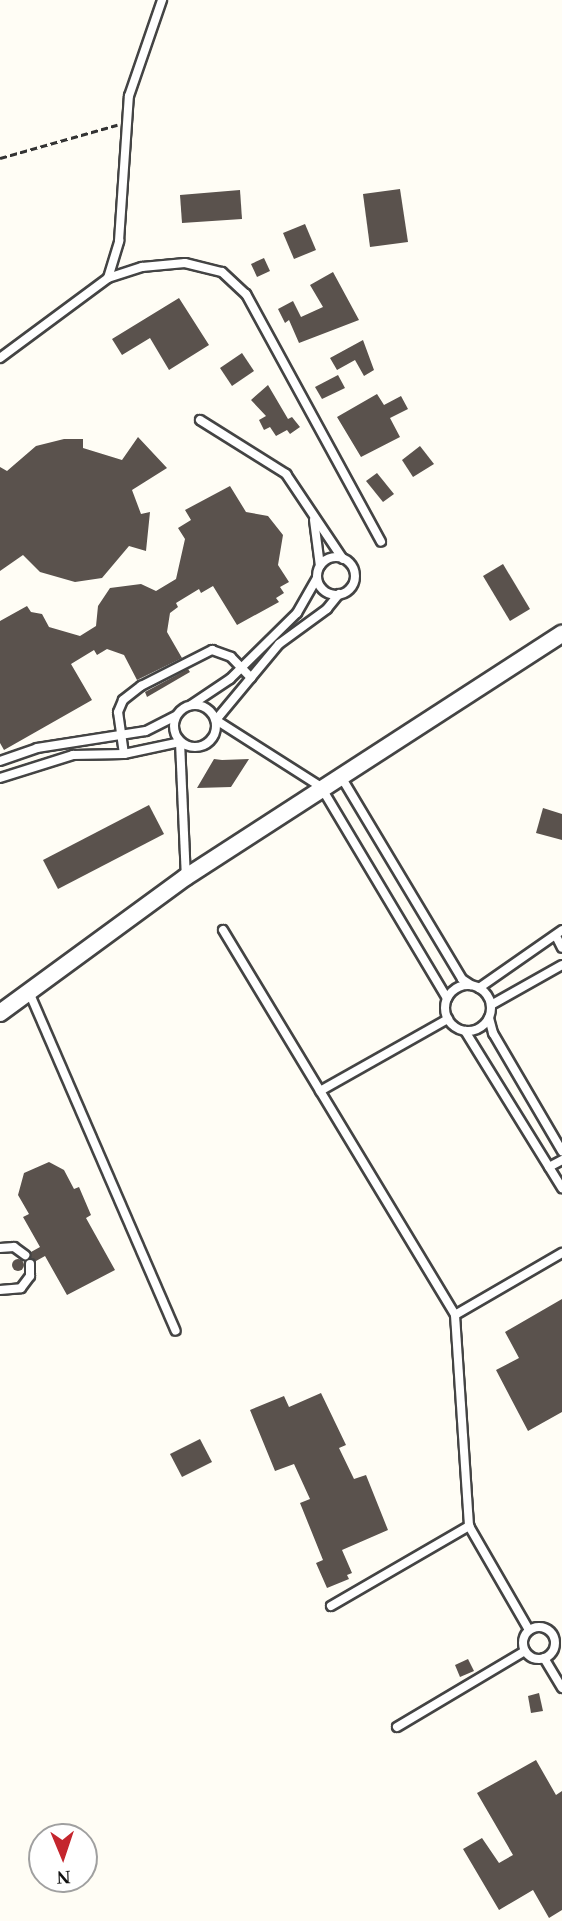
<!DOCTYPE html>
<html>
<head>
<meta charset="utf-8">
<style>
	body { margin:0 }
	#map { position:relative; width:562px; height:1921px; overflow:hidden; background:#fffdf5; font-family:"Times New Roman",serif }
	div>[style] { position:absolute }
	.building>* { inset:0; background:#5a524d }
	.round { border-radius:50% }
	.path>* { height:2.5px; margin-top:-1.25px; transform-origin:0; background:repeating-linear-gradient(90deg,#333 0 7px,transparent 0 10.5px) }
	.roads { filter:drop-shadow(2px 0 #444) drop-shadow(-2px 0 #444) drop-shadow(0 2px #444) drop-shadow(0 -2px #444) }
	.lane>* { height:8px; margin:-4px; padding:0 4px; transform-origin:4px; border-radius:4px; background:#fff }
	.lane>.ring { margin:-4px; padding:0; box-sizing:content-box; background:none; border:8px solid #fff; border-radius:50% }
	.street>* { height:16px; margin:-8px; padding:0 8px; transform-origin:8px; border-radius:8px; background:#fff }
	span { translate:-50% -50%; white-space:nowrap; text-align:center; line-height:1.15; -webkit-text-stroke:7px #fff; paint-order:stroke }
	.north { position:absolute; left:28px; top:1823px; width:70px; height:70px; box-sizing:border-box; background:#fff; border:2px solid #a0a0a0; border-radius:50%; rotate:178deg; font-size:19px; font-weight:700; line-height:28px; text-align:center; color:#111 }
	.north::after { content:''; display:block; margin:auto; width:24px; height:32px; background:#c4262e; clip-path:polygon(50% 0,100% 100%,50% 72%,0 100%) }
</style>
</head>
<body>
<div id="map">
	<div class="building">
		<div style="clip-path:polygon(400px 189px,408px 242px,370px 247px,363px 194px)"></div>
		<div style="clip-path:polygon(240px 190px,242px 219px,182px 223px,180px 195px)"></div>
		<div style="clip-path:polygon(305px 224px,316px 250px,294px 259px,283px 233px)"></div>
		<div style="clip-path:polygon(264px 258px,270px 271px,257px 277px,251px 264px)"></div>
		<div style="clip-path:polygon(333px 272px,359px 320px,299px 343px,289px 320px,285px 323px,278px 309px,293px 301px,301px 317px,323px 307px,310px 285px)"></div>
		<div style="clip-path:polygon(179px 298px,209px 345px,169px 370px,150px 338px,122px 355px,112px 339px)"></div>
		<div style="clip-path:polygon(363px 340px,374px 370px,364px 376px,355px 360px,337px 370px,330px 358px)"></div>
		<div style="clip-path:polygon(242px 353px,254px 371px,232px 386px,220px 368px)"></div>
		<div style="clip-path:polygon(338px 375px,345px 388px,322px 399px,315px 387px)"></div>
		<div style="clip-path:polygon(268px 385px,288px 419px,292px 417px,300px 427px,290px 434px,287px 430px,276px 436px,270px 427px,264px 430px,259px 420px,266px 416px,251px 400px)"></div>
		<div style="clip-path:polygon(377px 394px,384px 405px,401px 396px,408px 409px,390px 418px,400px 437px,361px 457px,337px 417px)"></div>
		<div style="clip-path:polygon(138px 437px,167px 468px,132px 490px,141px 514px,150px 512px,146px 551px,129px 546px,102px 578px,75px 582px,40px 572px,23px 555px,0 571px,0 467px,7px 471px,36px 446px,64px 439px,83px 439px,83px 448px,122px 460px)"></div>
		<div style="clip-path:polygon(420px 446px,434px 464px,413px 477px,402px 460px)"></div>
		<div style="clip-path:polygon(377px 473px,394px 494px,383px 502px,366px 481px)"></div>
		<div style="clip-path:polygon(230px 486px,246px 512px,268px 516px,283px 535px,278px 565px,289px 582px,280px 587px,284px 593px,276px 598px,279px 602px,237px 625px,213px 586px,201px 593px,199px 589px,176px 603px,178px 607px,170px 613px,167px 632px,182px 658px,137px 680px,124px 655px,107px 649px,97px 655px,94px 650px,71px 664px,92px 700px,4px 750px,0 743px,0 621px,27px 606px,31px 612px,42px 614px,49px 627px,80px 636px,96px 626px,98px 606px,110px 588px,141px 584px,156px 591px,176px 579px,185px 539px,178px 528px,191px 520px,185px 510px)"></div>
		<div style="clip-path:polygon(503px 564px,530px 609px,510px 621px,483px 576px)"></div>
		<div style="clip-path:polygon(188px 669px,190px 672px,147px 697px,145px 692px)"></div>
		<div style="clip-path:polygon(214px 759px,222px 760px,249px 759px,231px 787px,197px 788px)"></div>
		<div style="clip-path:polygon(149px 805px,164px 834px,58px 889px,43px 860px)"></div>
		<div style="clip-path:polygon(543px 808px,562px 814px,562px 840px,536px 833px)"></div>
		<div style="clip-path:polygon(49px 1162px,64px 1170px,74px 1189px,79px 1187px,91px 1215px,86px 1218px,115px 1270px,67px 1295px,45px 1256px,36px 1261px,31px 1258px,31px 1252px,40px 1247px,23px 1217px,29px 1214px,18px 1195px,24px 1173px)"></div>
		<div class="round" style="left:12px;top:1259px;width:12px;height:12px"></div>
		<div style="clip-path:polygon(562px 1299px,562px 1412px,528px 1431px,496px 1370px,519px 1358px,505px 1332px)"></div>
		<div style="clip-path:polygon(321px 1393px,346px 1445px,339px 1448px,354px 1479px,366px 1475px,388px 1530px,342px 1550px,352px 1573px,347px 1575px,349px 1579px,327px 1588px,316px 1563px,323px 1560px,300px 1503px,310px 1499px,294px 1464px,275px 1471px,250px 1410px,284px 1396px,289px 1407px)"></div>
		<div style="clip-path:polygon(200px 1439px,212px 1462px,182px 1477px,170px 1454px)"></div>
		<div style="clip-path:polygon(468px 1659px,474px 1671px,460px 1677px,455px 1665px)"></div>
		<div style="clip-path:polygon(539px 1693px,543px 1711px,531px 1713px,528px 1696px)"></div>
		<div style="clip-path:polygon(536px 1760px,556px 1795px,562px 1791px,562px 1910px,549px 1918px,533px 1890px,499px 1910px,463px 1849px,482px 1838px,499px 1863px,513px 1855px,477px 1793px)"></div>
	</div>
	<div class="path">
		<div style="left:0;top:158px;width:122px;rotate:-15.8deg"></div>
	</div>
	<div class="roads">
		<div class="lane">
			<div style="left:108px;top:278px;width:36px;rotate:-18deg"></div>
			<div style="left:142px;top:267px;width:43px;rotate:-5.3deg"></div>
			<div style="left:185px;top:263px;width:38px;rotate:14deg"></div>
			<div style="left:222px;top:272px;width:33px;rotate:43deg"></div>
			<div style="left:246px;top:294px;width:282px;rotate:61.4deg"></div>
			<div style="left:0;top:358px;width:134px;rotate:-36.5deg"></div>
			<div style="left:108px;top:278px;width:39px;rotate:-73deg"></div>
			<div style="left:119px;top:241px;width:145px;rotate:-86.1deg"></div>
			<div style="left:129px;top:96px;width:102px;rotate:-71deg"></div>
			<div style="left:200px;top:420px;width:102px;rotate:32.1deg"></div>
			<div style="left:286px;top:474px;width:102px;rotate:56.2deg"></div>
			<div style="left:314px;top:520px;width:46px;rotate:82.6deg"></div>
			<div class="ring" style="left:317px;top:557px;width:30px;height:30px"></div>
			<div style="left:339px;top:594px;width:19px;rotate:129deg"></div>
			<div style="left:327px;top:609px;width:59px;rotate:143.9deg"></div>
			<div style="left:279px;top:644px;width:99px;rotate:129.7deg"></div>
			<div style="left:216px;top:720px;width:125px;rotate:32.5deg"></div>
			<div style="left:321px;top:787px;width:246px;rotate:59.2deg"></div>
			<div class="ring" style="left:174px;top:705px;width:34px;height:34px"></div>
			<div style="left:191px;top:705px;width:47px;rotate:-33.7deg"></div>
			<div style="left:230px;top:679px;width:94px;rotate:-44.6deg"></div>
			<div style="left:297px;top:613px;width:40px;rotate:-60.3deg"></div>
			<div style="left:124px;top:754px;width:42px;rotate:-98.1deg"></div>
			<div style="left:118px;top:712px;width:13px;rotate:-67deg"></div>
			<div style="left:123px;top:700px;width:23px;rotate:-38deg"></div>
			<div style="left:141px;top:686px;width:80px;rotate:-26.9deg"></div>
			<div style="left:212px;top:650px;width:20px;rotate:20deg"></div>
			<div style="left:231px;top:657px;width:29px;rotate:46deg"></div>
			<div style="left:0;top:761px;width:39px;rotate:-19deg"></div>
			<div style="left:37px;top:748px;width:110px;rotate:-8.9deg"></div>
			<div style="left:146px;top:731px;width:34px;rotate:-27deg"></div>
			<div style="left:340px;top:775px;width:238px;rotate:59.1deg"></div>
			<div style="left:462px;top:979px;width:11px;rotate:34deg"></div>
			<div style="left:0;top:778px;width:77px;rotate:-17.5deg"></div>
			<div style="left:73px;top:755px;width:51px;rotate:-1.1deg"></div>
			<div style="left:124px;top:754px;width:57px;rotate:-12.1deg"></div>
			<div style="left:180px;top:742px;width:135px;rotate:87.5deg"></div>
			<div style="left:223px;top:930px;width:449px;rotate:58.9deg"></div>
			<div style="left:455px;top:1315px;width:211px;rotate:86.2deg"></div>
			<div style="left:469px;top:1526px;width:120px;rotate:60deg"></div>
			<div style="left:556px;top:936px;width:13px;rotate:63deg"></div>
			<div class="ring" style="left:445px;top:985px;width:38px;height:38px"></div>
			<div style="left:479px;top:988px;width:101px;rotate:-34.9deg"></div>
			<div style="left:29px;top:992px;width:369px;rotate:66.6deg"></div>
			<div style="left:491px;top:1005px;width:81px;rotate:-29.4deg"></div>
			<div style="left:489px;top:1018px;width:16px;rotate:75deg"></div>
			<div style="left:493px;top:1033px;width:137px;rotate:59.7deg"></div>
			<div style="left:465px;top:1031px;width:185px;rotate:58.3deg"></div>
			<div style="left:320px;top:1091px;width:147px;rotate:-29.4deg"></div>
			<div style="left:549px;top:1167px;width:15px;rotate:-28deg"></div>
			<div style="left:0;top:1248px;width:14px;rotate:-4deg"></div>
			<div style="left:14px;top:1247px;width:14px;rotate:36deg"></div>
			<div style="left:0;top:1290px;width:21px;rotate:-5deg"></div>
			<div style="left:21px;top:1288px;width:15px;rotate:-53deg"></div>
			<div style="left:30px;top:1276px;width:12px;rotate:-90deg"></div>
			<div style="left:455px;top:1315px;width:124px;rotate:-30.1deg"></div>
			<div style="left:331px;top:1606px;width:160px;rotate:-30.1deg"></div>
			<div class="ring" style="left:523px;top:1627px;width:24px;height:24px"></div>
			<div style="left:544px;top:1658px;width:35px;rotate:59deg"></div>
			<div style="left:397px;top:1727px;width:149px;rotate:-30.7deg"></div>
		</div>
		<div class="street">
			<div style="left:0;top:1013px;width:230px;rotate:-36.2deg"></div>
			<div style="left:186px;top:877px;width:448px;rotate:-32.9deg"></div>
		</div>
	</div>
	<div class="north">N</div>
</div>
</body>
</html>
